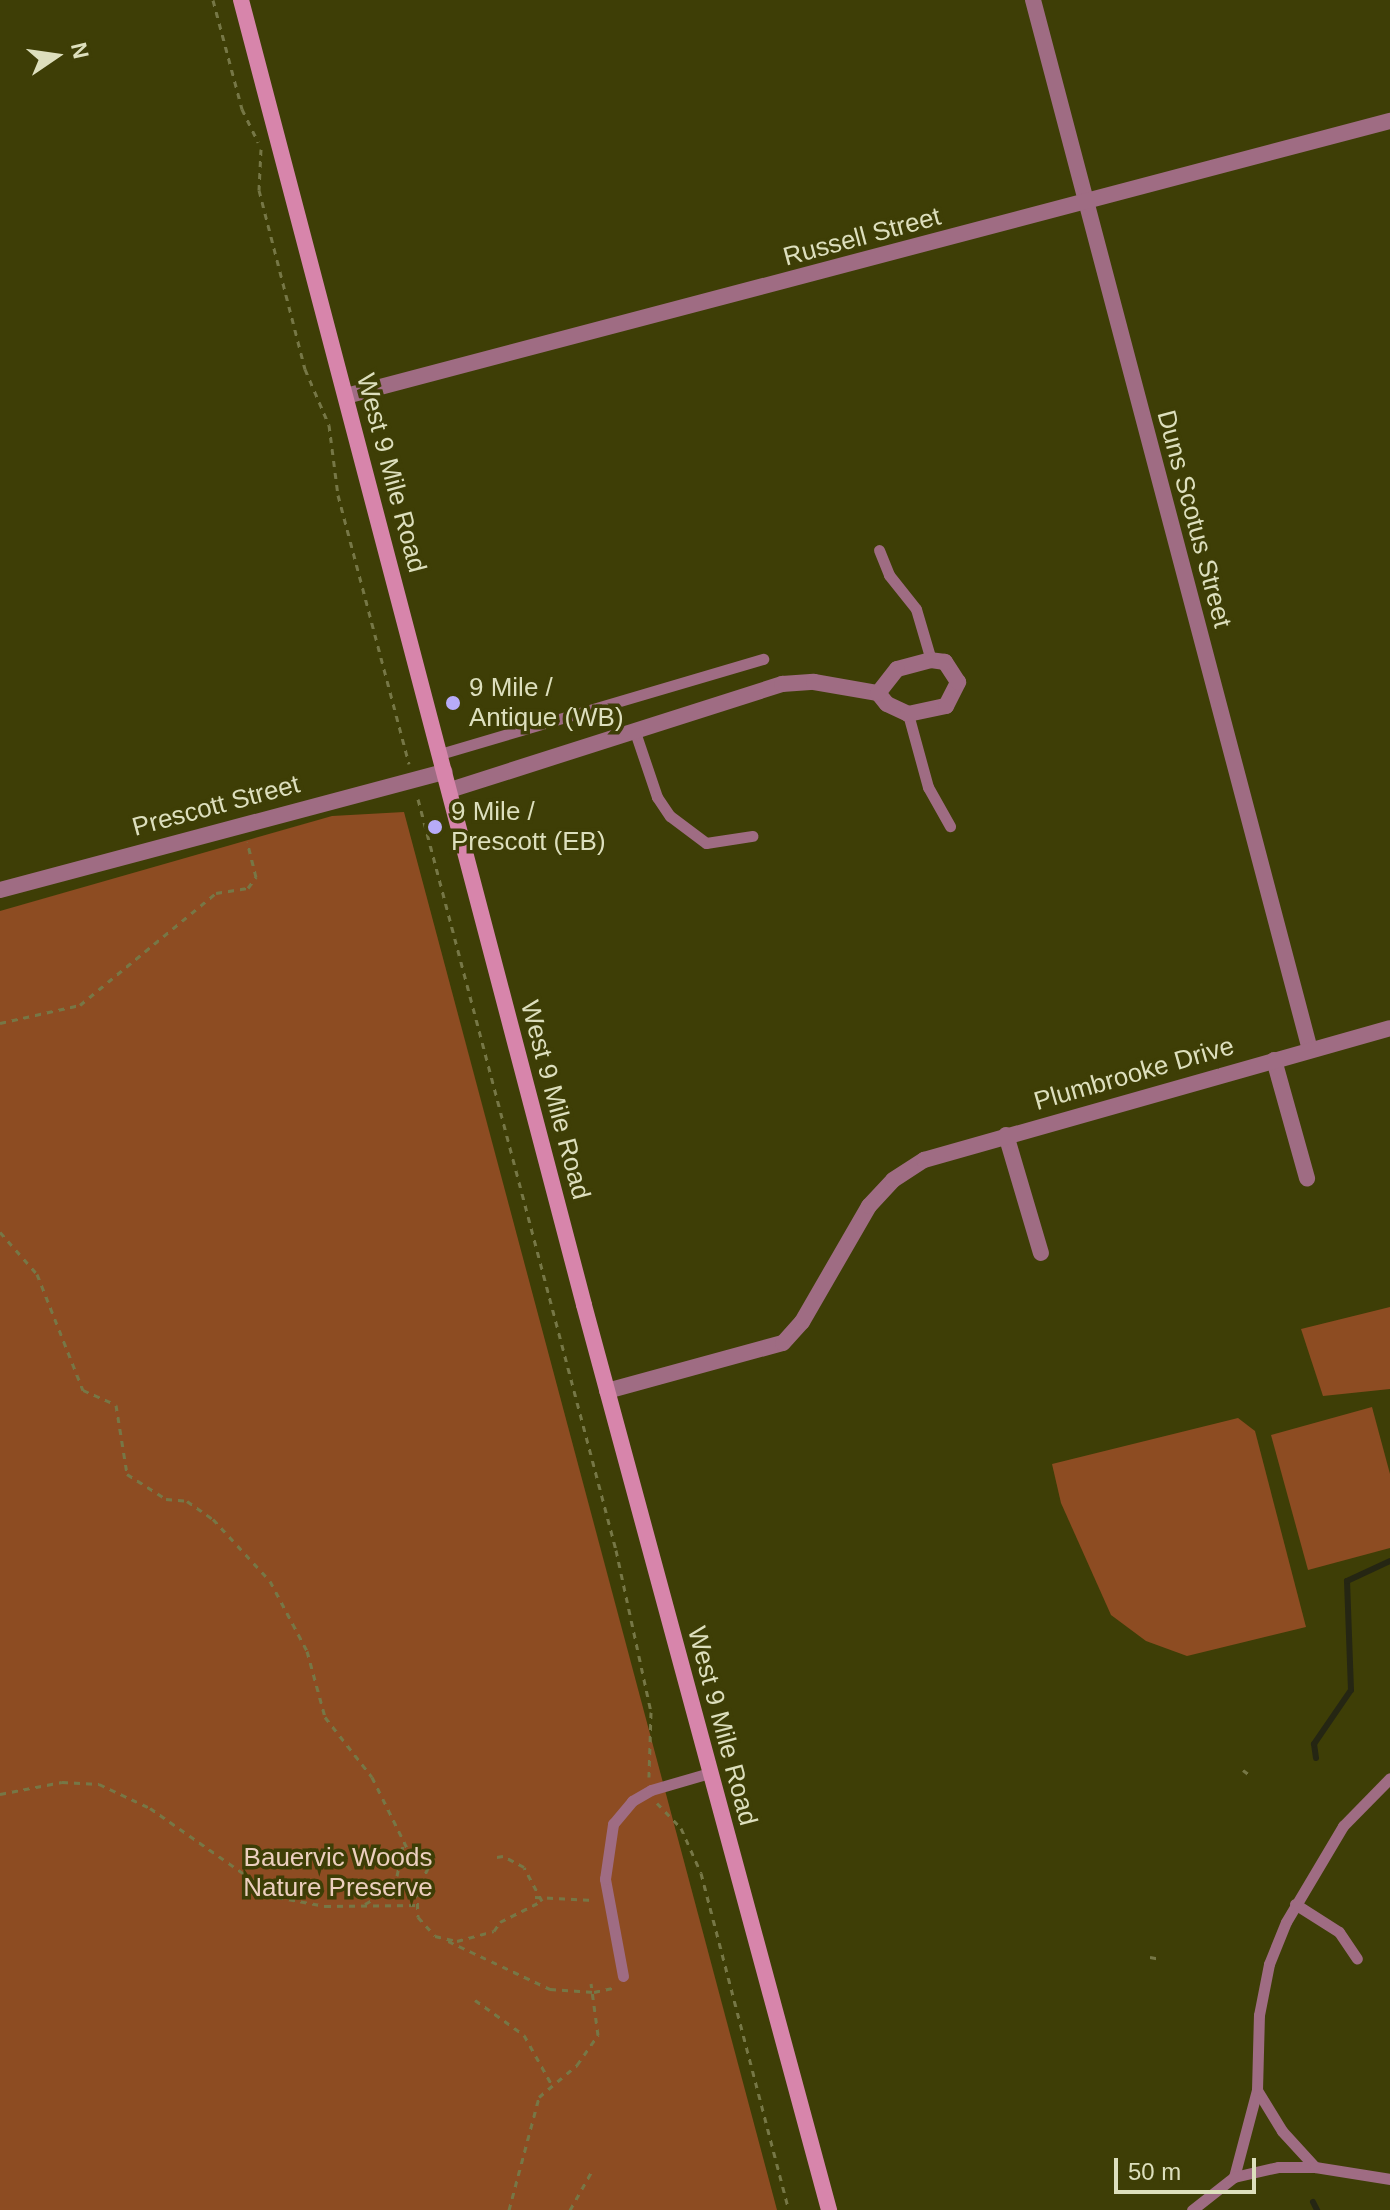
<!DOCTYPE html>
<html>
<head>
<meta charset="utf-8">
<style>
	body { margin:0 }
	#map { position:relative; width:1390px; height:2210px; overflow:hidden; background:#3e3e06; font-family:Helvetica,sans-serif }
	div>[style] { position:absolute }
	.green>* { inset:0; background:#8d4c22 }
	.stream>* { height:6px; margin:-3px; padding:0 3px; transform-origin:3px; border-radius:3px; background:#252613 }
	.path>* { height:3px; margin-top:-1.5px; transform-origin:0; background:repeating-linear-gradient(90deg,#767746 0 6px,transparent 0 12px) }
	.lane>* { height:11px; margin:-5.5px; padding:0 5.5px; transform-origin:5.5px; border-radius:5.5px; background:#9f6c83 }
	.street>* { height:16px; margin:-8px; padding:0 8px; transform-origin:8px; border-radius:8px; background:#9f6c83 }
	.secondary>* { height:16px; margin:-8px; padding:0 8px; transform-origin:8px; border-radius:8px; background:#d785ab }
	.dots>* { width:22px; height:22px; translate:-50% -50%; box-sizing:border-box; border:4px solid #3e3e06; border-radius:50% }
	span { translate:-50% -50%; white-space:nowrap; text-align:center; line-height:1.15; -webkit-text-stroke:7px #3e3e06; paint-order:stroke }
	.street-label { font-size:26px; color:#dddfbd }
	.poi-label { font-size:26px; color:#dddfbd }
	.left { translate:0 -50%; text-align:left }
	.park-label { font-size:26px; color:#eccfbf }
	.north { position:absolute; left:16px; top:16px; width:80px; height:80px; -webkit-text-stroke:6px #3e3e06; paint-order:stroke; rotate:77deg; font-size:22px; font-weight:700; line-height:32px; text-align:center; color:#dddfbd }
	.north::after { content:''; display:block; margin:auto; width:28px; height:36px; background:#dddfbd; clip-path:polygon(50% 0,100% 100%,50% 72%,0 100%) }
	.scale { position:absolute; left:1114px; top:2158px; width:142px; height:36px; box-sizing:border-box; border:4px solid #dddfbd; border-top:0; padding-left:10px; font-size:24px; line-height:28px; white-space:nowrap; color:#dddfbd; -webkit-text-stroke:6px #3e3e06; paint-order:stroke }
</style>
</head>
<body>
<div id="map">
	<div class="green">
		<div style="clip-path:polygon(404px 812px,777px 2210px,0 2210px,0 911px,332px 816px)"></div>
		<div style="clip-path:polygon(1390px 1307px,1390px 1389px,1323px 1396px,1301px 1329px)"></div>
		<div style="clip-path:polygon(1372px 1407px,1390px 1474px,1390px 1548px,1308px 1570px,1271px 1435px)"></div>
		<div style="clip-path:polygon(1238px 1418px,1255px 1431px,1306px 1627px,1187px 1656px,1146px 1641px,1111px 1615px,1061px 1503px,1052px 1464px)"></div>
	</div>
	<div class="stream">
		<div style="left:1316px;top:1758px;width:14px;rotate:-98deg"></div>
		<div style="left:1314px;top:1744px;width:65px;rotate:-55.6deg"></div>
		<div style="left:1351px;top:1690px;width:109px;rotate:-92.1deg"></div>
		<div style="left:1347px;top:1581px;width:47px;rotate:-24.9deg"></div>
		<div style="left:1313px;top:2202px;width:9px;rotate:63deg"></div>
	</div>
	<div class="path">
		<div style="left:213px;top:0;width:113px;rotate:75.1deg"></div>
		<div style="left:242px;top:109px;width:37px;rotate:64deg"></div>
		<div style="left:261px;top:149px;width:41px;rotate:92.8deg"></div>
		<div style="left:259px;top:190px;width:185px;rotate:75.6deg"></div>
		<div style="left:305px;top:369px;width:61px;rotate:66.8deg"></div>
		<div style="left:329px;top:425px;width:71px;rotate:82.7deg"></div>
		<div style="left:338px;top:495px;width:278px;rotate:75.2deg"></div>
		<div style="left:418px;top:799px;width:777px;rotate:75.23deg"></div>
		<div style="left:616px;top:1550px;width:166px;rotate:77.8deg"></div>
		<div style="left:651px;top:1712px;width:65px;rotate:91.8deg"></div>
		<div style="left:0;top:1023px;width:82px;rotate:-12.7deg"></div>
		<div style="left:80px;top:1005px;width:176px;rotate:-39.5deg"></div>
		<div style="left:216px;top:893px;width:32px;rotate:-9deg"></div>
		<div style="left:248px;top:888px;width:14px;rotate:-54deg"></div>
		<div style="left:256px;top:877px;width:36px;rotate:-104deg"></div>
		<div style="left:0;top:1232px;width:56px;rotate:48.6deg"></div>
		<div style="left:37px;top:1274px;width:125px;rotate:68.4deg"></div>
		<div style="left:83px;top:1390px;width:36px;rotate:24deg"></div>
		<div style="left:116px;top:1405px;width:70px;rotate:80.9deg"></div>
		<div style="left:127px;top:1474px;width:46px;rotate:32.7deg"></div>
		<div style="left:166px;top:1499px;width:21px;rotate:5deg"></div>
		<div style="left:187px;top:1501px;width:32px;rotate:35deg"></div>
		<div style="left:213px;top:1519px;width:84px;rotate:47.4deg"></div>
		<div style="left:270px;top:1581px;width:79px;rotate:62.1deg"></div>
		<div style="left:307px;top:1651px;width:68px;rotate:74.7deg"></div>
		<div style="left:325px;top:1717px;width:76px;rotate:51.9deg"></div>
		<div style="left:372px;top:1777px;width:88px;rotate:63.7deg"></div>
		<div style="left:411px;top:1856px;width:23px;rotate:34deg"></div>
		<div style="left:1243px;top:1770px;width:10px;rotate:37deg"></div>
		<div style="left:0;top:1794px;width:63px;rotate:-11deg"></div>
		<div style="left:62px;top:1782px;width:37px;rotate:3deg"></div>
		<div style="left:99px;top:1784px;width:56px;rotate:25.2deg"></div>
		<div style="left:150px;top:1808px;width:155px;rotate:35deg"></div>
		<div style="left:277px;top:1897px;width:49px;rotate:10.6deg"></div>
		<div style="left:325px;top:1906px;width:95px;rotate:-0.6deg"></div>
		<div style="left:657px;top:1803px;width:35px;rotate:46deg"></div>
		<div style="left:681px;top:1828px;width:49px;rotate:66deg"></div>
		<div style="left:701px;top:1873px;width:348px;rotate:75.4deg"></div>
		<div style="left:428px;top:1868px;width:25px;rotate:116deg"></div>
		<div style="left:417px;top:1891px;width:26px;rotate:88deg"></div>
		<div style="left:418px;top:1917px;width:25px;rotate:48deg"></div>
		<div style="left:435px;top:1936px;width:23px;rotate:13deg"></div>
		<div style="left:457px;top:1941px;width:38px;rotate:-15deg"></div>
		<div style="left:494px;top:1931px;width:11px;rotate:-56deg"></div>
		<div style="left:500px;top:1922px;width:47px;rotate:-26.6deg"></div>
		<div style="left:542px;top:1901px;width:38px;rotate:-118deg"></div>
		<div style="left:524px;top:1867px;width:24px;rotate:-152deg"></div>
		<div style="left:503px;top:1856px;width:12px;rotate:171deg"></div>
		<div style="left:535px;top:1897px;width:58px;rotate:3deg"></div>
		<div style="left:365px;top:1904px;width:20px;rotate:-30deg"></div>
		<div style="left:382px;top:1894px;width:23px;rotate:-50deg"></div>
		<div style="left:397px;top:1876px;width:32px;rotate:-79deg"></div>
		<div style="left:448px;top:1941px;width:113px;rotate:25.2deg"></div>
		<div style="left:550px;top:1989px;width:44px;rotate:3.9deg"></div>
		<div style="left:594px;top:1992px;width:19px;rotate:-12deg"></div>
		<div style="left:1150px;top:1957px;width:11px;rotate:10deg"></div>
		<div style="left:475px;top:2000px;width:60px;rotate:35.5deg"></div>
		<div style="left:524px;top:2035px;width:57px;rotate:60.8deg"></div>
		<div style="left:509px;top:2210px;width:117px;rotate:-75.1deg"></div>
		<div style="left:539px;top:2097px;width:50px;rotate:-40.1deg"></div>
		<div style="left:577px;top:2065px;width:37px;rotate:-55deg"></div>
		<div style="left:598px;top:2035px;width:52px;rotate:-97.7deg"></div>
		<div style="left:570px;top:2210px;width:45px;rotate:-60.6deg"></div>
	</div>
	<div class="lane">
		<div style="left:879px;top:550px;width:27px;rotate:68deg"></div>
		<div style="left:889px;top:575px;width:43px;rotate:51.5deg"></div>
		<div style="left:916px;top:609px;width:53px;rotate:73.6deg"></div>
		<div style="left:908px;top:714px;width:76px;rotate:74.7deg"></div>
		<div style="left:928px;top:787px;width:45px;rotate:60.6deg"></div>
		<div style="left:634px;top:729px;width:72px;rotate:71.3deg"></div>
		<div style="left:657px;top:797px;width:23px;rotate:56deg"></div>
		<div style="left:670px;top:816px;width:45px;rotate:36.9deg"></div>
		<div style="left:706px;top:843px;width:47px;rotate:-8.7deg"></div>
		<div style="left:440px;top:754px;width:337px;rotate:-16.4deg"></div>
		<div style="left:1295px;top:1904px;width:52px;rotate:32.5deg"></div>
		<div style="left:1339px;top:1932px;width:32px;rotate:56deg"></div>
		<div style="left:623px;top:1976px;width:99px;rotate:-100.5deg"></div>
		<div style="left:605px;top:1879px;width:56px;rotate:-81.7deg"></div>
		<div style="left:613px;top:1824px;width:30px;rotate:-50deg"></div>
		<div style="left:632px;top:1801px;width:22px;rotate:-30deg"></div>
		<div style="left:651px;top:1790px;width:60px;rotate:-16.3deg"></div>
		<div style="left:1257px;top:2090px;width:48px;rotate:58.6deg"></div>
		<div style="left:1282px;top:2131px;width:49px;rotate:47.5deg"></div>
		<div style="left:1234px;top:2177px;width:90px;rotate:-75.2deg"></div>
		<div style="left:1257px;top:2090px;width:75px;rotate:-88.5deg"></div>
		<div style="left:1259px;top:2015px;width:52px;rotate:-78.9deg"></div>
		<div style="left:1269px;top:1964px;width:45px;rotate:-68deg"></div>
		<div style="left:1286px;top:1922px;width:112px;rotate:-59.3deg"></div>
		<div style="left:1343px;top:1826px;width:67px;rotate:-45.6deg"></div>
		<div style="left:1192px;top:2210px;width:53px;rotate:-38.2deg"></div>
		<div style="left:1234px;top:2177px;width:45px;rotate:-12.8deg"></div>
		<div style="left:1278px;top:2167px;width:37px"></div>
		<div style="left:1315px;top:2167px;width:76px;rotate:9.1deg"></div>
	</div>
	<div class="street">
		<div style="left:1033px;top:0;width:1086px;rotate:75.22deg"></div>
		<div style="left:346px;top:396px;width:1080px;rotate:-14.76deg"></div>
		<div style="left:450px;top:790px;width:349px;rotate:-17.7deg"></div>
		<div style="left:782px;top:684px;width:32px;rotate:-4deg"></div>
		<div style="left:814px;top:682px;width:65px;rotate:9.8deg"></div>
		<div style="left:878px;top:693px;width:14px;rotate:51deg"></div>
		<div style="left:887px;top:704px;width:23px;rotate:25deg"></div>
		<div style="left:908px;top:714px;width:39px;rotate:-12deg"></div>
		<div style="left:946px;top:706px;width:27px;rotate:-63deg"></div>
		<div style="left:958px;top:682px;width:24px;rotate:-123deg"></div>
		<div style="left:945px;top:662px;width:14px;rotate:-172deg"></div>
		<div style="left:931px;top:660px;width:35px;rotate:165deg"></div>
		<div style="left:897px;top:669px;width:31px;rotate:128deg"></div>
		<div style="left:0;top:890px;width:460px;rotate:-14.9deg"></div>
		<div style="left:1274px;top:1060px;width:123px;rotate:74.4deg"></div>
		<div style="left:1006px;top:1135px;width:123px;rotate:73.5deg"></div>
		<div style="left:607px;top:1391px;width:182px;rotate:-15.3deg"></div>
		<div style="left:783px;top:1343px;width:28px;rotate:-48deg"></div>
		<div style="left:802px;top:1322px;width:134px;rotate:-60deg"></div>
		<div style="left:869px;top:1206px;width:35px;rotate:-47deg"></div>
		<div style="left:893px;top:1180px;width:37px;rotate:-33deg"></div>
		<div style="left:924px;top:1160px;width:484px;rotate:-15.8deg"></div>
	</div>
	<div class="secondary">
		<div style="left:241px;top:0;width:1349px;rotate:75.27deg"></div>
		<div style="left:584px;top:1305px;width:938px;rotate:74.85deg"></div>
	</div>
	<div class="dots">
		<div style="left:453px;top:703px;background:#b7abf8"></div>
		<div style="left:435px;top:827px;background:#b7abf8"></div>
	</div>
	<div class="street-label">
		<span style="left:862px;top:237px;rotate:-15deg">Russell Street</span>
		<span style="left:391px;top:473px;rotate:75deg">West 9 Mile Road</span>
		<span style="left:1194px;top:519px;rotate:75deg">Duns Scotus Street</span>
		<span style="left:216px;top:806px;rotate:-15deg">Prescott Street</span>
		<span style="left:1134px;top:1074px;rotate:-16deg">Plumbrooke Drive</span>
		<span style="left:555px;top:1100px;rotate:75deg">West 9 Mile Road</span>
		<span style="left:722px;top:1726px;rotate:75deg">West 9 Mile Road</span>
	</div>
	<div class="poi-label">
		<span class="left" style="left:469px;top:703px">9 Mile /<br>Antique (WB)</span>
		<span class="left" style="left:451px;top:827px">9 Mile /<br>Prescott (EB)</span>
	</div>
	<div class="park-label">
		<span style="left:338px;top:1873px">Bauervic Woods<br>Nature Preserve</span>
	</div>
	<div class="north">N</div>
	<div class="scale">50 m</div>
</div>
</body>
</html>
